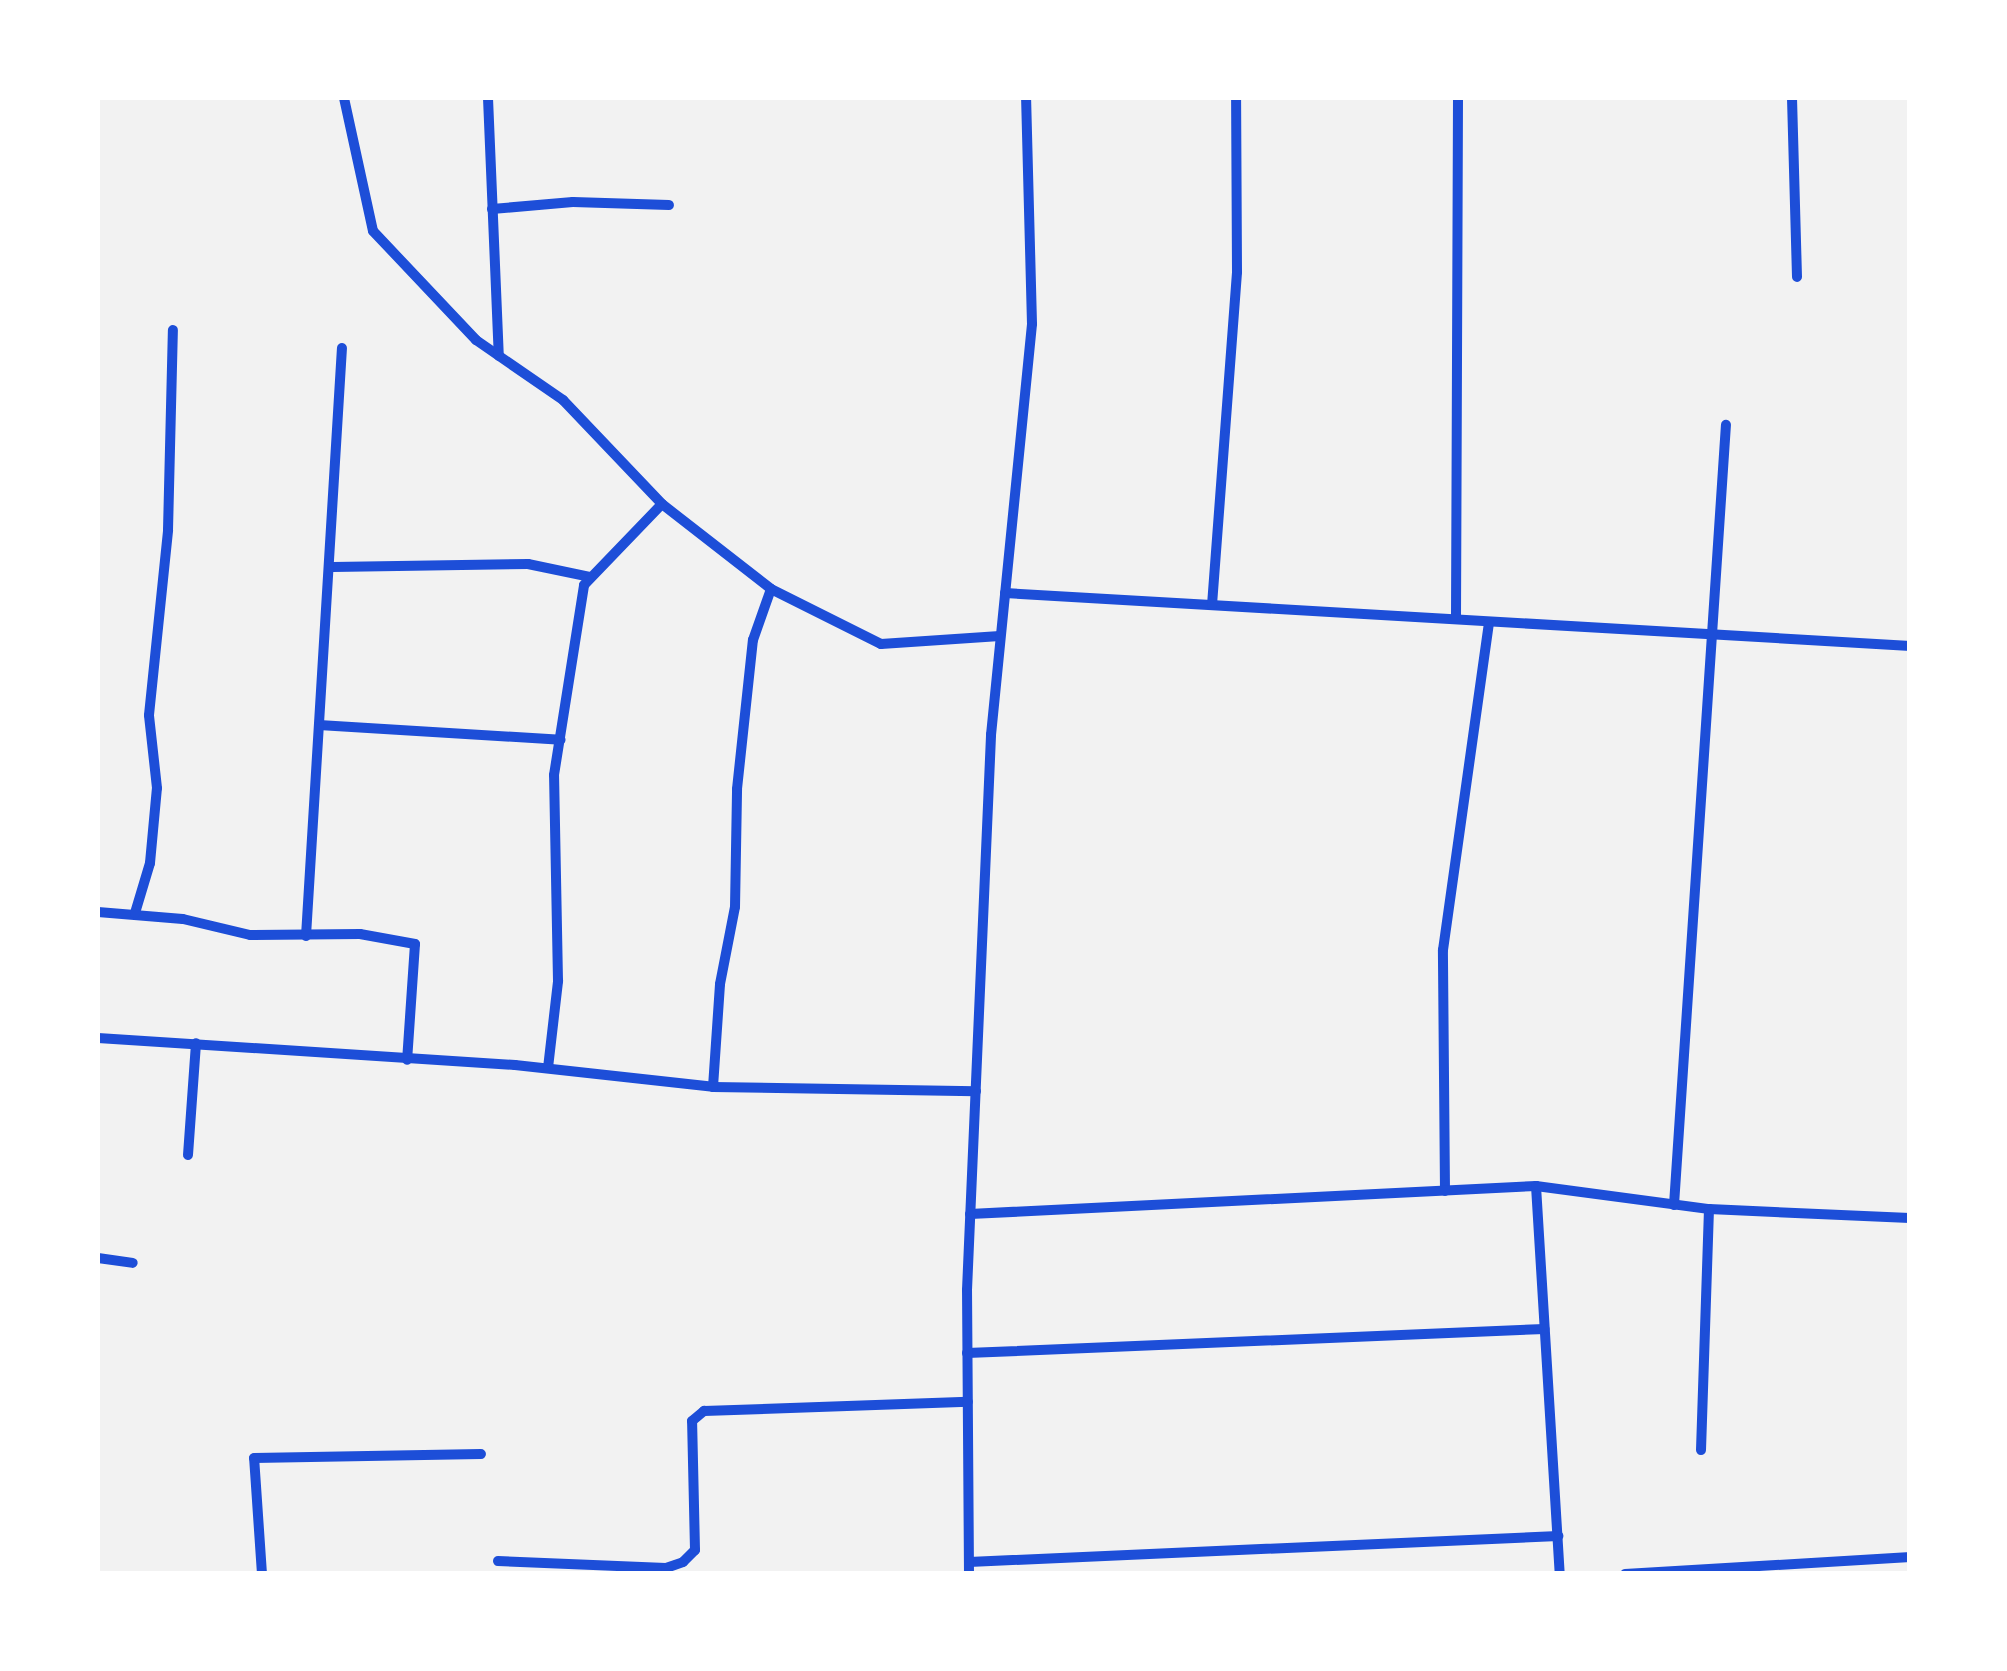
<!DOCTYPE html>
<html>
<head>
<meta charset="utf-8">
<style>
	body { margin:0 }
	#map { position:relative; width:2007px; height:1671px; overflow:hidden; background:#f2f2f2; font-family:Raleway,sans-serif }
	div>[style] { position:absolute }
	.minor>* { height:10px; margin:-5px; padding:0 5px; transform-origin:5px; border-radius:5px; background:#1d4ed8 }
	span { translate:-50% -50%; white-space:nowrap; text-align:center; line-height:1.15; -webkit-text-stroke:8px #fff; paint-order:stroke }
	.frame { position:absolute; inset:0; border:100px solid #fff; pointer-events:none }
</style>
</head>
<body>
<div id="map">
	<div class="minor">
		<div style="left:344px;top:98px;width:136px;rotate:77.7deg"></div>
		<div style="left:373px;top:231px;width:150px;rotate:46.6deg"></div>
		<div style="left:476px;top:340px;width:106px;rotate:34.6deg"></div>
		<div style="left:563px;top:400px;width:144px;rotate:46.4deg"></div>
		<div style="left:662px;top:504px;width:138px;rotate:37.9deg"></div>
		<div style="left:771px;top:589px;width:123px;rotate:26.6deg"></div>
		<div style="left:881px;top:644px;width:119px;rotate:-3.8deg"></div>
		<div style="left:488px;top:98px;width:258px;rotate:87.6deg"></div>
		<div style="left:1792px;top:98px;width:179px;rotate:88.4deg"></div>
		<div style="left:492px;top:209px;width:81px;rotate:-4.9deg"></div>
		<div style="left:573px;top:202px;width:96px;rotate:1.8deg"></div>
		<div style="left:333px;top:567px;width:195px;rotate:-0.9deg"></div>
		<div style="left:528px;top:564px;width:63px;rotate:11.8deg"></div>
		<div style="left:1005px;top:593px;width:907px;rotate:3.35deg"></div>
		<div style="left:1212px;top:605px;width:334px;rotate:-85.7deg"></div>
		<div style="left:1237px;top:272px;width:174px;rotate:-90.3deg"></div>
		<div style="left:1456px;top:619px;width:521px;rotate:-89.78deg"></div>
		<div style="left:319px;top:725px;width:242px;rotate:3.5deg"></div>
		<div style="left:98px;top:912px;width:85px;rotate:4.7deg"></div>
		<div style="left:183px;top:919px;width:69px;rotate:13.4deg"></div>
		<div style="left:250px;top:935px;width:110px;rotate:-0.5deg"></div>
		<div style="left:360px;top:934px;width:56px;rotate:10.3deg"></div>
		<div style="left:415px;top:944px;width:116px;rotate:93.9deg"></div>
		<div style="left:135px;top:913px;width:52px;rotate:-73.3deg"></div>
		<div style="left:150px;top:863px;width:75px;rotate:-84.7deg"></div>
		<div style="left:157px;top:788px;width:73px;rotate:-96.3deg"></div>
		<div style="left:149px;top:715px;width:186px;rotate:-84.1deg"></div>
		<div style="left:168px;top:530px;width:200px;rotate:-88.6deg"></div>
		<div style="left:306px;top:936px;width:589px;rotate:-86.5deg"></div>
		<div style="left:98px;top:1038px;width:418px;rotate:3.7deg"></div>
		<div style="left:515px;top:1065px;width:199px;rotate:6.3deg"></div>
		<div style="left:713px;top:1087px;width:263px;rotate:0.9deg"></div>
		<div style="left:548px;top:1068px;width:88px;rotate:-83.4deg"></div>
		<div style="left:558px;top:981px;width:206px;rotate:-91.1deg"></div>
		<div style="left:554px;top:775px;width:192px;rotate:-81deg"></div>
		<div style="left:584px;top:585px;width:112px;rotate:-46.1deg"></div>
		<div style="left:713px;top:1087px;width:103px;rotate:-86.1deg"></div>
		<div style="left:720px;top:984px;width:78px;rotate:-79deg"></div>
		<div style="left:735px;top:907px;width:118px;rotate:-89deg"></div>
		<div style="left:737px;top:789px;width:150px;rotate:-83.9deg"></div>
		<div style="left:753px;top:640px;width:54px;rotate:-70.6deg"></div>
		<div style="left:188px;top:1155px;width:112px;rotate:-85.9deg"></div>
		<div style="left:1536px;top:1186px;width:389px;rotate:86.5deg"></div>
		<div style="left:1445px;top:1191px;width:241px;rotate:-90.5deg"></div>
		<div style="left:1443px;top:950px;width:331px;rotate:-82deg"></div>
		<div style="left:1674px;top:1205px;width:782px;rotate:-86.19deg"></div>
		<div style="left:970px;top:1214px;width:567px;rotate:-2.83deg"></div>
		<div style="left:1536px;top:1186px;width:175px;rotate:7.6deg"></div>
		<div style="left:1709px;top:1209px;width:201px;rotate:2.6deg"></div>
		<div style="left:98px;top:1258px;width:35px;rotate:8deg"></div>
		<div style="left:967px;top:1353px;width:578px;rotate:-2.38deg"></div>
		<div style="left:1701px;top:1450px;width:241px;rotate:-88.1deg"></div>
		<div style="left:498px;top:1561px;width:168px;rotate:2.4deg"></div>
		<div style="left:666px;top:1568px;width:18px;rotate:-19deg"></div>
		<div style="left:683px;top:1562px;width:17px;rotate:-45deg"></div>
		<div style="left:695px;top:1550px;width:129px;rotate:-91.3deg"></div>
		<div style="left:692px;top:1421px;width:16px;rotate:-40deg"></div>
		<div style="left:704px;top:1411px;width:264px;rotate:-2deg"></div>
		<div style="left:969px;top:1562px;width:590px;rotate:-2.53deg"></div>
		<div style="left:262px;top:1574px;width:116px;rotate:-93.9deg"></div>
		<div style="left:254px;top:1458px;width:227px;rotate:-1deg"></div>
		<div style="left:969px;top:1574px;width:284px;rotate:-90.4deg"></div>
		<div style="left:967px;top:1290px;width:556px;rotate:-87.52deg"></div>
		<div style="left:991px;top:735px;width:413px;rotate:-84.3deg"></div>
		<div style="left:1032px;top:324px;width:226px;rotate:-91.5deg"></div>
		<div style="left:1625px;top:1574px;width:286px;rotate:-3.4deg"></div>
	</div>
	<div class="frame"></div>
</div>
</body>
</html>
